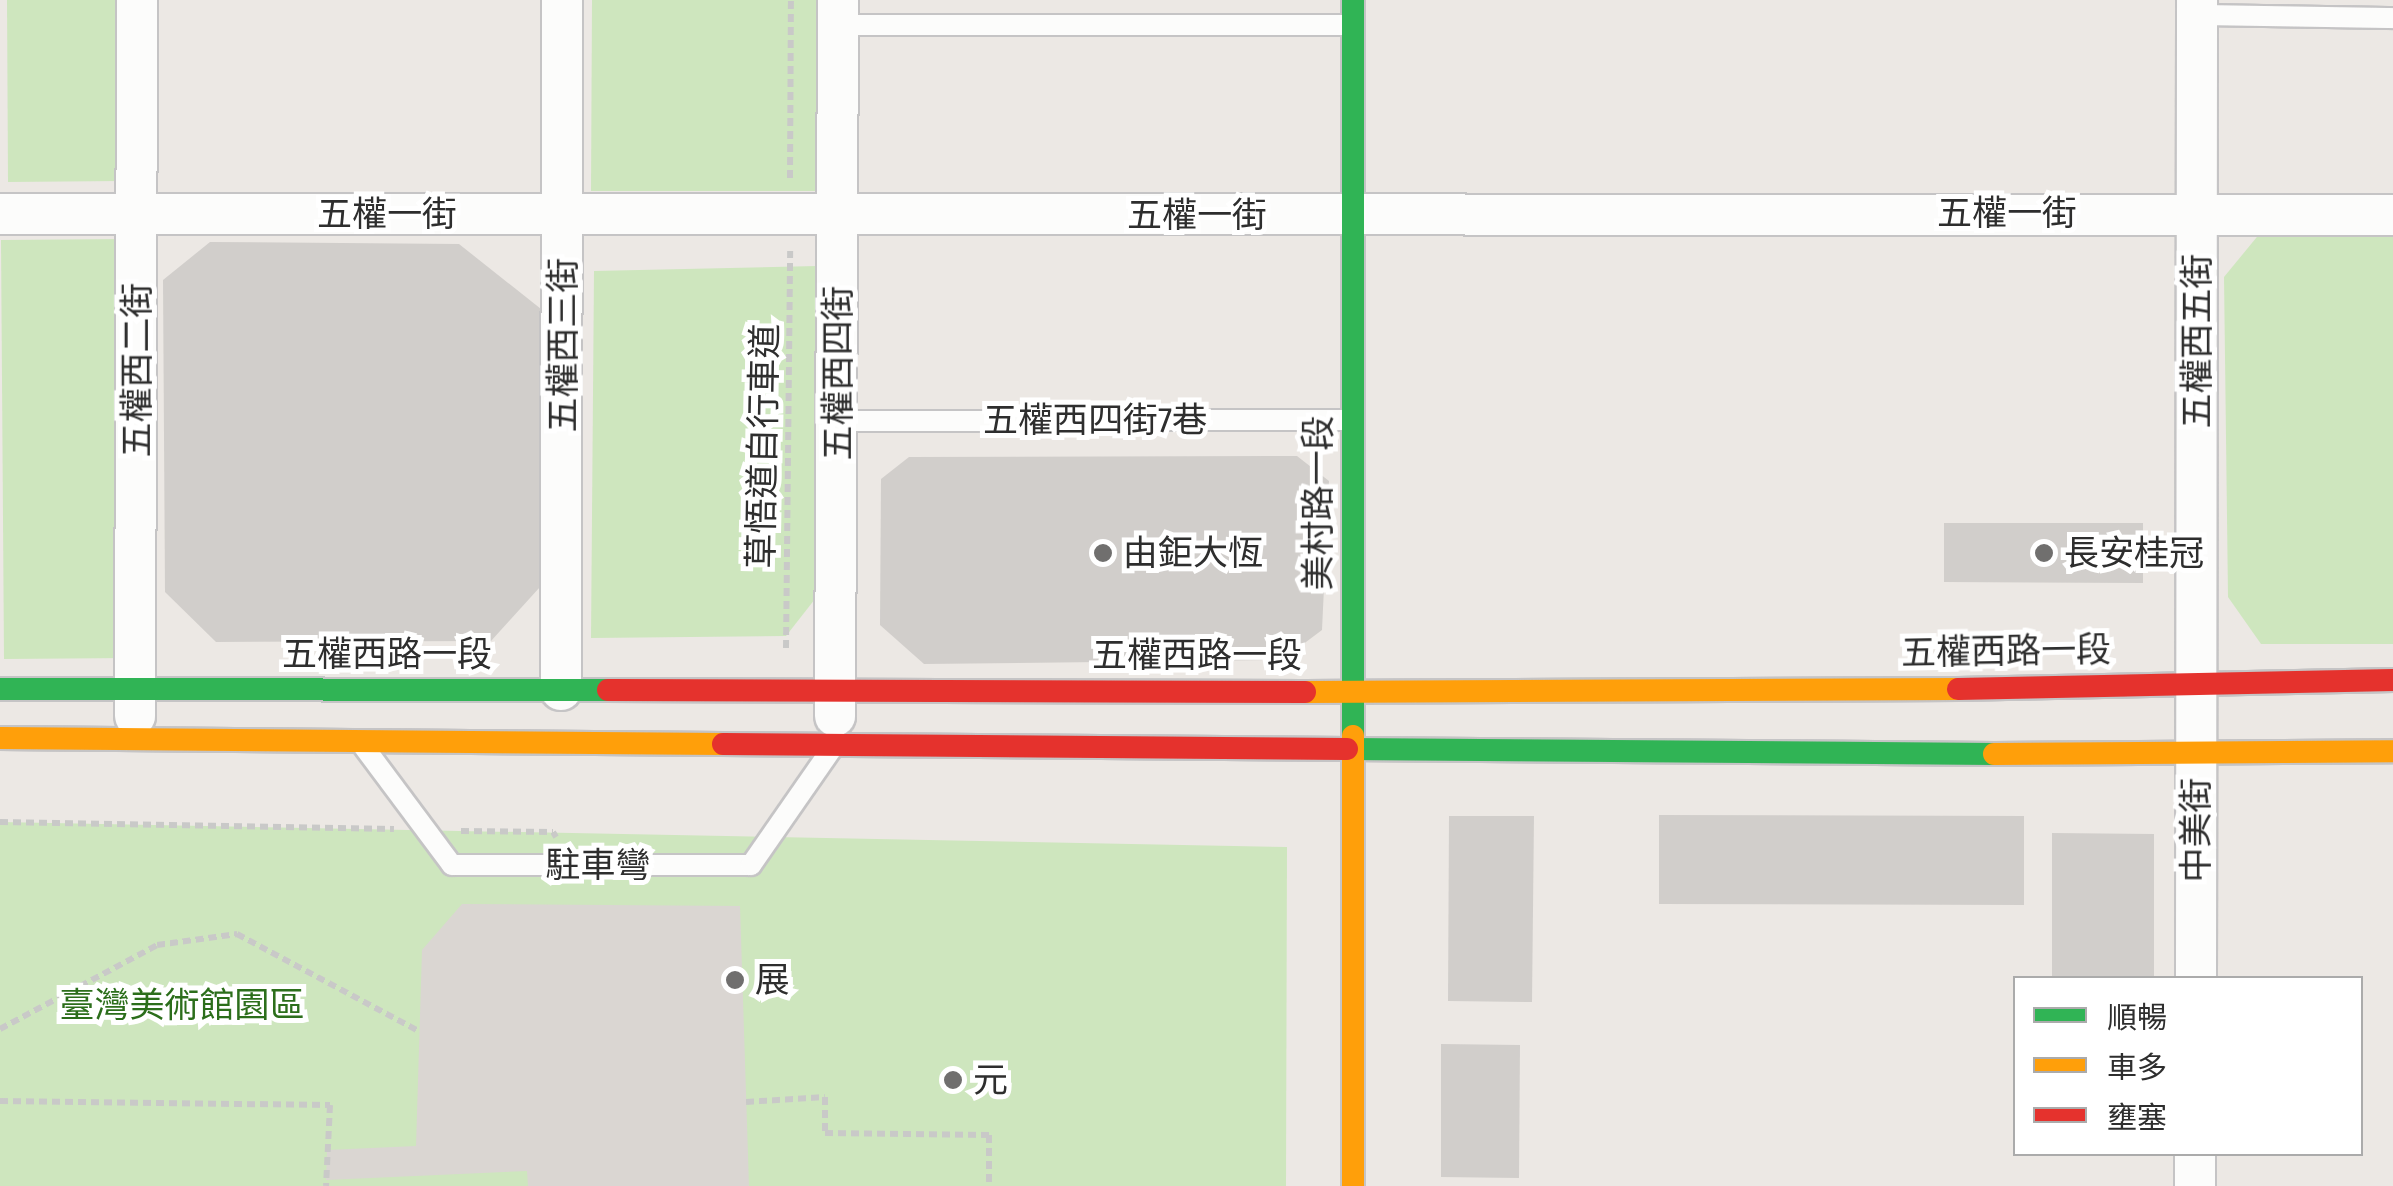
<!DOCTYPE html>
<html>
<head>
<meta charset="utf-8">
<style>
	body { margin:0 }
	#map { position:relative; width:2393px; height:1186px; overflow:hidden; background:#ece8e4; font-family:"Fira Sans Condensed","Noto Sans TC",sans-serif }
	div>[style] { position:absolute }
	.green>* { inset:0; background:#cee6be }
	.plaza>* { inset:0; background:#dad6d2 }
	.building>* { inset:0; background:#d1cecb }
	.path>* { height:6px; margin-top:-3px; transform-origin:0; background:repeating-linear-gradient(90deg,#c9c9c8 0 8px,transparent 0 13px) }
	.roads { filter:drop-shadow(2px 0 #c5c4c5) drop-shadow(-2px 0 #c5c4c5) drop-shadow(0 2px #c5c4c5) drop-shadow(0 -2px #c5c4c5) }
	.lane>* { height:20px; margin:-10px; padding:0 10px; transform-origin:10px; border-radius:10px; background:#fcfcfb }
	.street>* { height:40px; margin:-20px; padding:0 20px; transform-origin:20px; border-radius:20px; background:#fcfcfb }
	.fast>* { height:22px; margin:-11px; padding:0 11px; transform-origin:11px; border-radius:11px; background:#30b455 }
	.slow>* { height:22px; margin:-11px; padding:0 11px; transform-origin:11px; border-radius:11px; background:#ff9f0a }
	.jam>* { height:22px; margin:-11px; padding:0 11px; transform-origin:11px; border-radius:11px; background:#e5322d }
	.dots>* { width:28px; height:28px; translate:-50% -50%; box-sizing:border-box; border:5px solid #fff; border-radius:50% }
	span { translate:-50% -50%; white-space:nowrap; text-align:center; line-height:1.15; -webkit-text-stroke:10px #fff; paint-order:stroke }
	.street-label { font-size:35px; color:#2e2e2e }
	.poi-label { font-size:35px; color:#2e2e2e }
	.left { translate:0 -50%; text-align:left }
	.park-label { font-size:35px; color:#2c6e1b }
	.legend { position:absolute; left:2013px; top:976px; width:350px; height:180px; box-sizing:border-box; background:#fff; border:2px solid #ababab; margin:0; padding:12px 18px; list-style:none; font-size:30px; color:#2e2e2e }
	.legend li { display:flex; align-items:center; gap:20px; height:50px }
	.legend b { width:50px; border:2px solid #ababab }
</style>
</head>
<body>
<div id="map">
	<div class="green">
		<div style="clip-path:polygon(7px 0,121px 0,122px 181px,8px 182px)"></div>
		<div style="clip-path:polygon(592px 0,816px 0,816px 191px,591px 191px)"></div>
		<div style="clip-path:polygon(2261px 232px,2393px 233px,2393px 644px,2261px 644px,2228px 597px,2224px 277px)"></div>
		<div style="clip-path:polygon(129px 239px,131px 658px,4px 659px,1px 240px)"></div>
		<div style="clip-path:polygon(817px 266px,815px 599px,786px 636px,591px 638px,594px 271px)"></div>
		<div style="clip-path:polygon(0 822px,1287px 847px,1286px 1186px,0 1186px)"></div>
	</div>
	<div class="plaza">
		<div style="clip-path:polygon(462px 904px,740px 906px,749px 1186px,528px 1186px,527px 1171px,326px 1180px,327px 1150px,416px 1146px,422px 950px)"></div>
	</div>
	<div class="building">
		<div style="clip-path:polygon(210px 242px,459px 244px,541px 309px,540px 587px,491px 641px,216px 642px,165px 592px,163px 280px)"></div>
		<div style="clip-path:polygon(1297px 456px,1329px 481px,1322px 630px,1282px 660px,924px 664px,880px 625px,881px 479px,909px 457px)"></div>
		<div style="clip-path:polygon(1944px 523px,2143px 523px,2143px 583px,1944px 582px)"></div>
		<div style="clip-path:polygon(1659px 815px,2024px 816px,2024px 905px,1659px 904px)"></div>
		<div style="clip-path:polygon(1449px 816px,1534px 816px,1532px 1002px,1448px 1001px)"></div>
		<div style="clip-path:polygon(2052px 833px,2154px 834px,2154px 978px,2052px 978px)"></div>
		<div style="clip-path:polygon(1441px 1044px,1520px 1045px,1519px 1178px,1441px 1177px)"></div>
	</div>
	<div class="path">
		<div style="left:790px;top:178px;width:178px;rotate:-89.7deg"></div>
		<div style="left:786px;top:648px;width:397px;rotate:-89.4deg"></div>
		<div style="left:0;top:822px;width:394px;rotate:1deg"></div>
		<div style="left:461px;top:831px;width:92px;rotate:0.6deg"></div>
		<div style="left:553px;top:832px;width:6px;rotate:59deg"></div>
		<div style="left:0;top:1029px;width:178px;rotate:-28.1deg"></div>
		<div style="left:157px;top:945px;width:81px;rotate:-7.8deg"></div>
		<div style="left:237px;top:934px;width:206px;rotate:28.1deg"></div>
		<div style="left:0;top:1101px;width:330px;rotate:0.7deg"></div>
		<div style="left:330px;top:1105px;width:81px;rotate:92.8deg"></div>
		<div style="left:746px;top:1102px;width:79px;rotate:-3.6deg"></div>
		<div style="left:825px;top:1097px;width:36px;rotate:90deg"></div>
		<div style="left:825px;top:1133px;width:164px;rotate:0.7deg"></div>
		<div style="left:989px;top:1135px;width:51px;rotate:90deg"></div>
	</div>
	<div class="roads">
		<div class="lane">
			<div style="left:2197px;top:15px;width:196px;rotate:0.9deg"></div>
			<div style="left:838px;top:25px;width:513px"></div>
			<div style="left:838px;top:421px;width:512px;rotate:-0.11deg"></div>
			<div style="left:364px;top:747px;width:147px;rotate:53.3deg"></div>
			<div style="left:452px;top:865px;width:299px"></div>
			<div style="left:751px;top:865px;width:140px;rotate:-55.2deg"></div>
		</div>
		<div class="street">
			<div style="left:0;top:214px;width:2393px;rotate:0.02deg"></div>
			<div style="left:561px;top:690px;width:690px;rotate:-89.92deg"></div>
			<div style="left:135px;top:716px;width:716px;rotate:-89.84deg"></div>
			<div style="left:835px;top:716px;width:716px;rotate:-89.76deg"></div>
			<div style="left:2196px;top:978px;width:978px;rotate:-89.94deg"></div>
			<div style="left:2195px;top:1186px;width:32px;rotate:-90deg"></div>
		</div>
		<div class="fast">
			<div style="left:1353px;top:0;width:736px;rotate:90deg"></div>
			<div style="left:0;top:689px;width:608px;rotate:0.09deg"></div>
			<div style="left:1347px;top:749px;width:647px;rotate:0.44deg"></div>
		</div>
		<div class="slow">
			<div style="left:1305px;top:692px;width:653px;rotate:-0.26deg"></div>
			<div style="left:1353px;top:736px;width:450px;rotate:90deg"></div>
			<div style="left:0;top:738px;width:723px;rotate:0.48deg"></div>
			<div style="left:1994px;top:754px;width:399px;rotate:-0.4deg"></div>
		</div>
		<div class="jam">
			<div style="left:1958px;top:689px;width:435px;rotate:-1.2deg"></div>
			<div style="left:608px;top:690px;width:697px;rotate:0.16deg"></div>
			<div style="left:723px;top:744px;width:624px;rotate:0.46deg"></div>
		</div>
	</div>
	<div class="dots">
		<div style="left:1103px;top:553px;background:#706f6e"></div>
		<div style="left:2044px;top:553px;background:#706f6e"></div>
		<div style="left:735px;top:980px;background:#706f6e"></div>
		<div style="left:953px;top:1080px;background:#706f6e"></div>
	</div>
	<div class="street-label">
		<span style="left:2007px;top:213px">五權一街</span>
		<span style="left:387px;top:214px">五權一街</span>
		<span style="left:1197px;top:215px">五權一街</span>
		<span style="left:2197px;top:341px;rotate:-90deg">五權西五街</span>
		<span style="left:563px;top:345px;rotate:-90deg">五權西三街</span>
		<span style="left:137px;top:370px;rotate:-90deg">五權西二街</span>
		<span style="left:838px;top:373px;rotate:-90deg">五權西四街</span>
		<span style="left:1095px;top:420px">五權西四街7巷</span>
		<span style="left:763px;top:446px;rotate:-89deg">草悟道自行車道</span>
		<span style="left:1318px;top:503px;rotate:-90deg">美村路一段</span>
		<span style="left:2006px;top:651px;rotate:-1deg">五權西路一段</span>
		<span style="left:387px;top:654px">五權西路一段</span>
		<span style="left:1197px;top:655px">五權西路一段</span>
		<span style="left:2196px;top:830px;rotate:-90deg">中美街</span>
		<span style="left:598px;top:865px">駐車彎</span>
	</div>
	<div class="poi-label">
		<span class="left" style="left:1123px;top:553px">由鉅大恆</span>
		<span class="left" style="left:2064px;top:553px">長安桂冠</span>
		<span class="left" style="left:755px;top:980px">展</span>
		<span class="left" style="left:973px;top:1080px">元</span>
	</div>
	<div class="park-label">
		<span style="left:182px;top:1005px">臺灣美術館園區</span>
	</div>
	<ul class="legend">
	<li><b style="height:12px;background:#30b455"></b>順暢</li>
	<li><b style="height:12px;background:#ff9f0a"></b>車多</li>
	<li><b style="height:12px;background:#e5322d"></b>壅塞</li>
	</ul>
</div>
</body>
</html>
